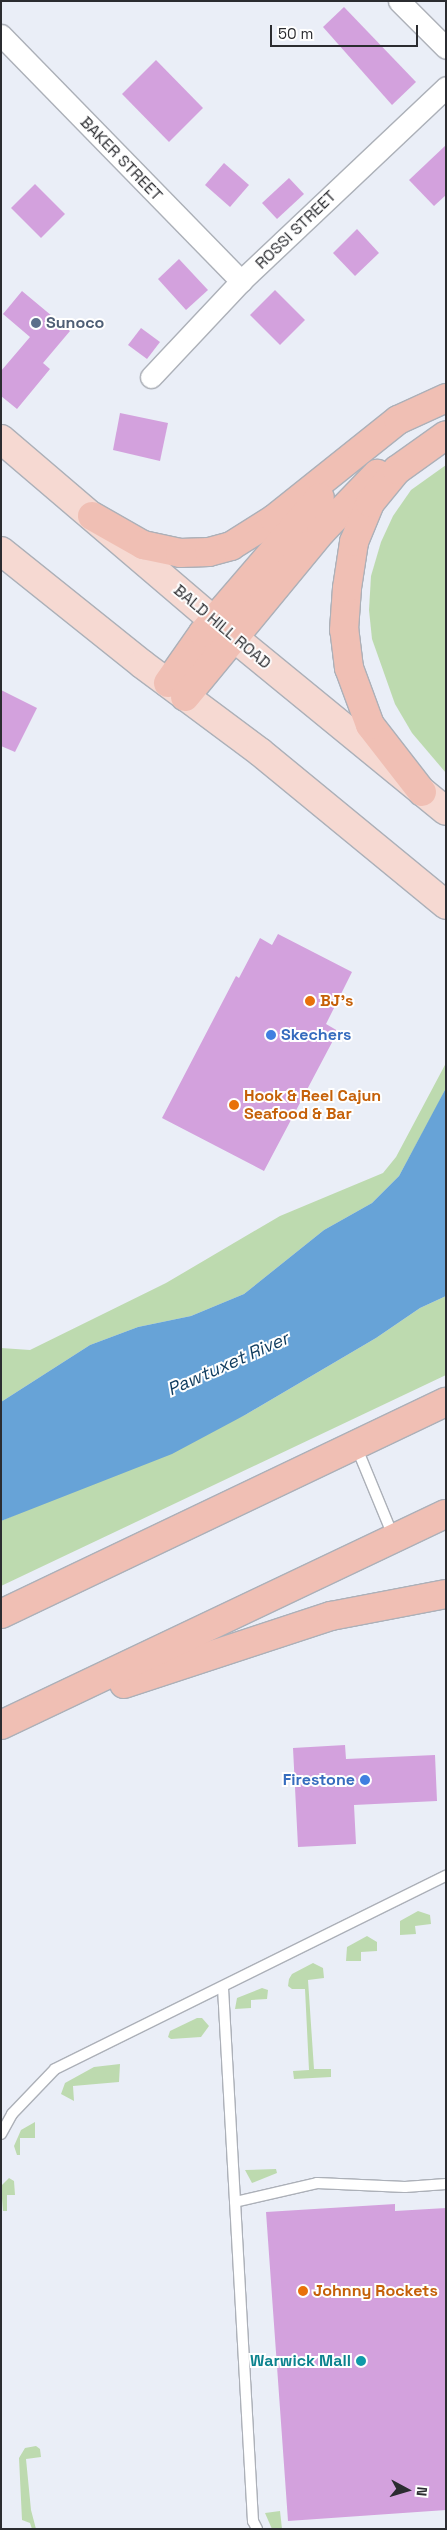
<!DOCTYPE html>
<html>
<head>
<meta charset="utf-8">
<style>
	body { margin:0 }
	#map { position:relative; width:447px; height:2530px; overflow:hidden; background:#eaeef7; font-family:"Space Grotesk",sans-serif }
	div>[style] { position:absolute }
	.green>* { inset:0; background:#bddaaf }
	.water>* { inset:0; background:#67a3d7 }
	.building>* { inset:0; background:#d3a1dd }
	.roads { filter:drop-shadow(1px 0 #acb0b8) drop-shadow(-1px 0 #acb0b8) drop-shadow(0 1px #acb0b8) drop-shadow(0 -1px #acb0b8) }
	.lane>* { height:10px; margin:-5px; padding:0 5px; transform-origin:5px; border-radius:5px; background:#fff }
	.street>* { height:21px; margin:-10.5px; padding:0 10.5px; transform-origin:10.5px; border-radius:10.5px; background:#fff }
	.primary>* { height:28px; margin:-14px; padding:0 14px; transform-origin:14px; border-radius:14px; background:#f6d9d2 }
	.highway>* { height:28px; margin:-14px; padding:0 14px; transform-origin:14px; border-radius:14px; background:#f0bfb4 }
	.dots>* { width:14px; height:14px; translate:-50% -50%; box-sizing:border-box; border:2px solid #fff; border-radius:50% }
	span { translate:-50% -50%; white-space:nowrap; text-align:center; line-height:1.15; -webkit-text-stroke:4px #fff; paint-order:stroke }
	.street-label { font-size:16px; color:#2b2c30 }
	.service-label { font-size:16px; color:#4e5e75; font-weight:700 }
	.left { translate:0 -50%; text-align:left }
	.food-label { font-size:16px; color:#c56008; font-weight:700 }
	.shop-label { font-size:16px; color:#366cbe; font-weight:700 }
	.right { translate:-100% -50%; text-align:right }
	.culture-label { font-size:16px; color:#0d838f; font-weight:700 }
	.water-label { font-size:18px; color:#0e3b5e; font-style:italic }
	.frame { position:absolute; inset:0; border:2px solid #2b2c30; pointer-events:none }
	.north { position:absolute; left:382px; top:2465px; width:50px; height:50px; -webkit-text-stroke:4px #fff; paint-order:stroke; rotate:96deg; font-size:14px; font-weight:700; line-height:20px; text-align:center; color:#2b2c30 }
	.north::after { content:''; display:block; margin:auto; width:18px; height:22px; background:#2b2c30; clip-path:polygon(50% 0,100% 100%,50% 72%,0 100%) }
	.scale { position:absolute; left:270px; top:25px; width:148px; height:22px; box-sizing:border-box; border:2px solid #2b2c30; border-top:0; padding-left:6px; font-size:15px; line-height:18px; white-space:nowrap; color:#2b2c30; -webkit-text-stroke:4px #fff; paint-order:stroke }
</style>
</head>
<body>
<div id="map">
	<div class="green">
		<div style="clip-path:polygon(446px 465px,446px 773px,412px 733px,395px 704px,372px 639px,369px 610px,371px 576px,381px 542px,393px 516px,411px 490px)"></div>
		<div style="clip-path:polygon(446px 1063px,446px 1088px,437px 1106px,399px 1176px,372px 1203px,324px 1230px,244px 1294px,191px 1316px,138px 1327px,90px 1345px,1px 1402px,1px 1348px,30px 1350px,166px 1283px,280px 1216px,383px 1173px,396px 1157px)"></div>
		<div style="clip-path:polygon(446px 1296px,446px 1375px,1px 1586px,1px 1521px,245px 1415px,376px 1338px,420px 1308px)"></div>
		<div style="clip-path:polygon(418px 1911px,430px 1915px,431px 1924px,415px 1926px,416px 1934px,400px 1935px,400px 1921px)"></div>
		<div style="clip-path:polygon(367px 1936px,377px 1942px,377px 1951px,361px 1952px,361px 1961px,346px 1961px,347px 1947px)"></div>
		<div style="clip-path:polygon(313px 1963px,323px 1968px,324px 1978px,308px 1980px,314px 2069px,331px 2069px,331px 2077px,294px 2079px,293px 2071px,309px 2070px,305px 1989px,292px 1989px,288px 1986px,289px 1979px,292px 1974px)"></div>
		<div style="clip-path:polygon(262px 1988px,268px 1990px,267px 1999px,251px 2000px,251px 2008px,235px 2009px,237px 1998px)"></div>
		<div style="clip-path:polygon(197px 2018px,202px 2018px,209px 2026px,201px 2037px,171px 2039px,168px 2037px,170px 2031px)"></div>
		<div style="clip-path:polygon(120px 2064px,119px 2082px,73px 2086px,74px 2101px,61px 2094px,65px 2083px,94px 2067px)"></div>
		<div style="clip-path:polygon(35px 2122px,35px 2138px,20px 2138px,20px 2155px,17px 2155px,14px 2146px,21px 2130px)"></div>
		<div style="clip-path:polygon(276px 2169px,277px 2173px,252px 2183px,245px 2170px)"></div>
		<div style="clip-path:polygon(9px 2178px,14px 2181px,15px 2195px,7px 2195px,7px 2211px,3px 2211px,1px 2186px)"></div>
		<div style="clip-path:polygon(36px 2446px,40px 2449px,41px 2457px,26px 2459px,31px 2510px,36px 2529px,32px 2529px,30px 2523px,22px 2520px,19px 2458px,25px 2448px)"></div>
		<div style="clip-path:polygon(280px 2511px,282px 2529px,272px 2529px,265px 2513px)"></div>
	</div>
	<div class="water">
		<div style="clip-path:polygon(446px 1088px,446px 1296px,420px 1308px,376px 1338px,245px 1415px,172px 1454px,1px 1521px,1px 1402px,90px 1345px,138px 1327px,191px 1316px,244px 1294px,324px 1230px,372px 1203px,399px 1176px)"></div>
	</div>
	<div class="building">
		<div style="clip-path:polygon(344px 7px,416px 82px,392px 105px,323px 27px)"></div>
		<div style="clip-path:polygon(156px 60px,203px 108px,169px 142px,122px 94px)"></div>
		<div style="clip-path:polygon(446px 145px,446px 195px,434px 206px,409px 180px)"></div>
		<div style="clip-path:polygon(224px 163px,249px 185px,230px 207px,205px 185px)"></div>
		<div style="clip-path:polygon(289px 178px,304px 194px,277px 219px,262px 203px)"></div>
		<div style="clip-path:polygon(35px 184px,65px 214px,41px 238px,11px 208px)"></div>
		<div style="clip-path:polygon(357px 229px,379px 253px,355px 276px,333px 253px)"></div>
		<div style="clip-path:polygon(179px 259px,208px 290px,186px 310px,158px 279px)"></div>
		<div style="clip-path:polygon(275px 290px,305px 320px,280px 345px,250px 315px)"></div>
		<div style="clip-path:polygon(22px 291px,70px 331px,43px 363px,50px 369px,17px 409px,1px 396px,1px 371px,30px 337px,3px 314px)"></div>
		<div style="clip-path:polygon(141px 328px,160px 342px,147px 359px,128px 345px)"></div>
		<div style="clip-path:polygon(120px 413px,168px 423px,160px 461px,113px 450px)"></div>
		<div style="clip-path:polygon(1px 690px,37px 708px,15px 752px,1px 746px)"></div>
		<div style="clip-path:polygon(278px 934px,352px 972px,326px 1024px,338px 1031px,264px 1171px,162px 1118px,236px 976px,239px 978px,260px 938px,272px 945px)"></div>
		<div style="clip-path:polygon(345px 1745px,346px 1759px,435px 1755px,437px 1801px,354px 1805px,356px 1844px,298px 1847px,293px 1748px)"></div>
		<div style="clip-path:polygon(395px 2204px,395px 2211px,446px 2208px,446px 2510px,288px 2521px,266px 2212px)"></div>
	</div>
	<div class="roads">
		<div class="lane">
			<div style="left:356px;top:1446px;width:100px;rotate:67.6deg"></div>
			<div style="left:223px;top:1988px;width:534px;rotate:86.78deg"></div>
			<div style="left:253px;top:2521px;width:9px;rotate:63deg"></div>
			<div style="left:1px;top:2134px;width:23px;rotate:-61deg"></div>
			<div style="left:12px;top:2114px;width:62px;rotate:-46.3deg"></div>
			<div style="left:55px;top:2069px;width:436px;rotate:-26.3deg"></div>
			<div style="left:235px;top:2202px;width:84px;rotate:-13deg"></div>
			<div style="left:317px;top:2183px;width:88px;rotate:2.6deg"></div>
			<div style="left:405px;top:2187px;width:41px;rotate:-4.2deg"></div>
		</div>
		<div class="street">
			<div style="left:399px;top:1px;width:66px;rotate:45deg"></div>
			<div style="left:1px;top:35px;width:344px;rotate:45.7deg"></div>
			<div style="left:151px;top:377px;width:132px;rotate:-46.8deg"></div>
			<div style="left:241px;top:281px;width:282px;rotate:-43.4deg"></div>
		</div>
		<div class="primary">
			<div style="left:1px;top:439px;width:282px;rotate:40.5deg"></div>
			<div style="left:215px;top:622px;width:298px;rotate:39.3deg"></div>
			<div style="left:1px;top:551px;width:181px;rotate:38.7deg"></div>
			<div style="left:142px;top:664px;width:147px;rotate:36.7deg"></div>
			<div style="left:260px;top:752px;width:241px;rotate:39.4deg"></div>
		</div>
		<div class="highway">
			<div style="left:92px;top:516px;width:59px;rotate:29.6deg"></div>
			<div style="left:143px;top:545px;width:38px;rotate:12deg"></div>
			<div style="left:180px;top:553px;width:29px;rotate:-2deg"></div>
			<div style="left:209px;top:552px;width:23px;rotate:-15deg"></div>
			<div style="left:231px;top:546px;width:51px;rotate:-32.1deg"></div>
			<div style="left:274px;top:519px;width:159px;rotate:-38.6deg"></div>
			<div style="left:398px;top:420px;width:53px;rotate:-24.6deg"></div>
			<div style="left:168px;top:683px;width:61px;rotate:-55deg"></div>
			<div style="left:203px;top:633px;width:179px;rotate:-49.3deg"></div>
			<div style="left:185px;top:697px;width:214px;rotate:-50.5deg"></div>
			<div style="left:321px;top:532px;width:81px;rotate:-46deg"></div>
			<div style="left:422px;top:792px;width:85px;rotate:-127.8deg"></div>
			<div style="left:370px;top:725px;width:61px;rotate:-110.2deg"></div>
			<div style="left:349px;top:668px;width:38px;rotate:-97deg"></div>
			<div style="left:344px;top:630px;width:42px;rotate:-85.9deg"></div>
			<div style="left:347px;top:588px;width:47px;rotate:-81.3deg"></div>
			<div style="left:354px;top:542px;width:42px;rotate:-67.7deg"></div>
			<div style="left:370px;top:503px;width:43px;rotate:-50.7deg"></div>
			<div style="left:397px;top:470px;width:60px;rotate:-35.5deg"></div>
			<div style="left:1px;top:1614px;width:493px;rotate:-25.5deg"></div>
			<div style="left:124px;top:1684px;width:218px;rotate:-18.2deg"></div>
			<div style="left:331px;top:1616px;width:117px;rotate:-10.8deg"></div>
			<div style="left:1px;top:1725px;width:492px;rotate:-25.4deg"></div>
		</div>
	</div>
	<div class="dots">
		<div style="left:36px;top:323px;background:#5c6f8a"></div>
		<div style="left:310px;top:1001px;background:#e8710a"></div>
		<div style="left:271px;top:1035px;background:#3f7fe0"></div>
		<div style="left:234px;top:1105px;background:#e8710a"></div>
		<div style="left:365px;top:1780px;background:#3f7fe0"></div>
		<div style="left:303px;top:2291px;background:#e8710a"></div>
		<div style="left:361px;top:2361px;background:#0f9aa8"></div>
	</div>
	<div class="street-label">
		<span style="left:121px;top:159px;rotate:46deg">BAKER STREET</span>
		<span style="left:296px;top:230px;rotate:-44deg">ROSSI STREET</span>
		<span style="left:222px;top:627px;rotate:40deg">BALD HILL ROAD</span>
	</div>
	<div class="service-label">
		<span class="left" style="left:46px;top:323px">Sunoco</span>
	</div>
	<div class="food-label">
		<span class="left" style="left:320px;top:1001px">BJ's</span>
		<span class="left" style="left:244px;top:1105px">Hook &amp; Reel Cajun<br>Seafood &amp; Bar</span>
		<span class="left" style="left:313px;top:2291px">Johnny Rockets</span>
	</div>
	<div class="shop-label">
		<span class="left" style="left:281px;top:1035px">Skechers</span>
		<span class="right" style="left:355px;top:1780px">Firestone</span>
	</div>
	<div class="culture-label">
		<span class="right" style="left:351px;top:2361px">Warwick Mall</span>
	</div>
	<div class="water-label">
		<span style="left:228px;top:1364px;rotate:-24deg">Pawtuxet River</span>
	</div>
	<div class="frame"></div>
	<div class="north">N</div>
	<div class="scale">50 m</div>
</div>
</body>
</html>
